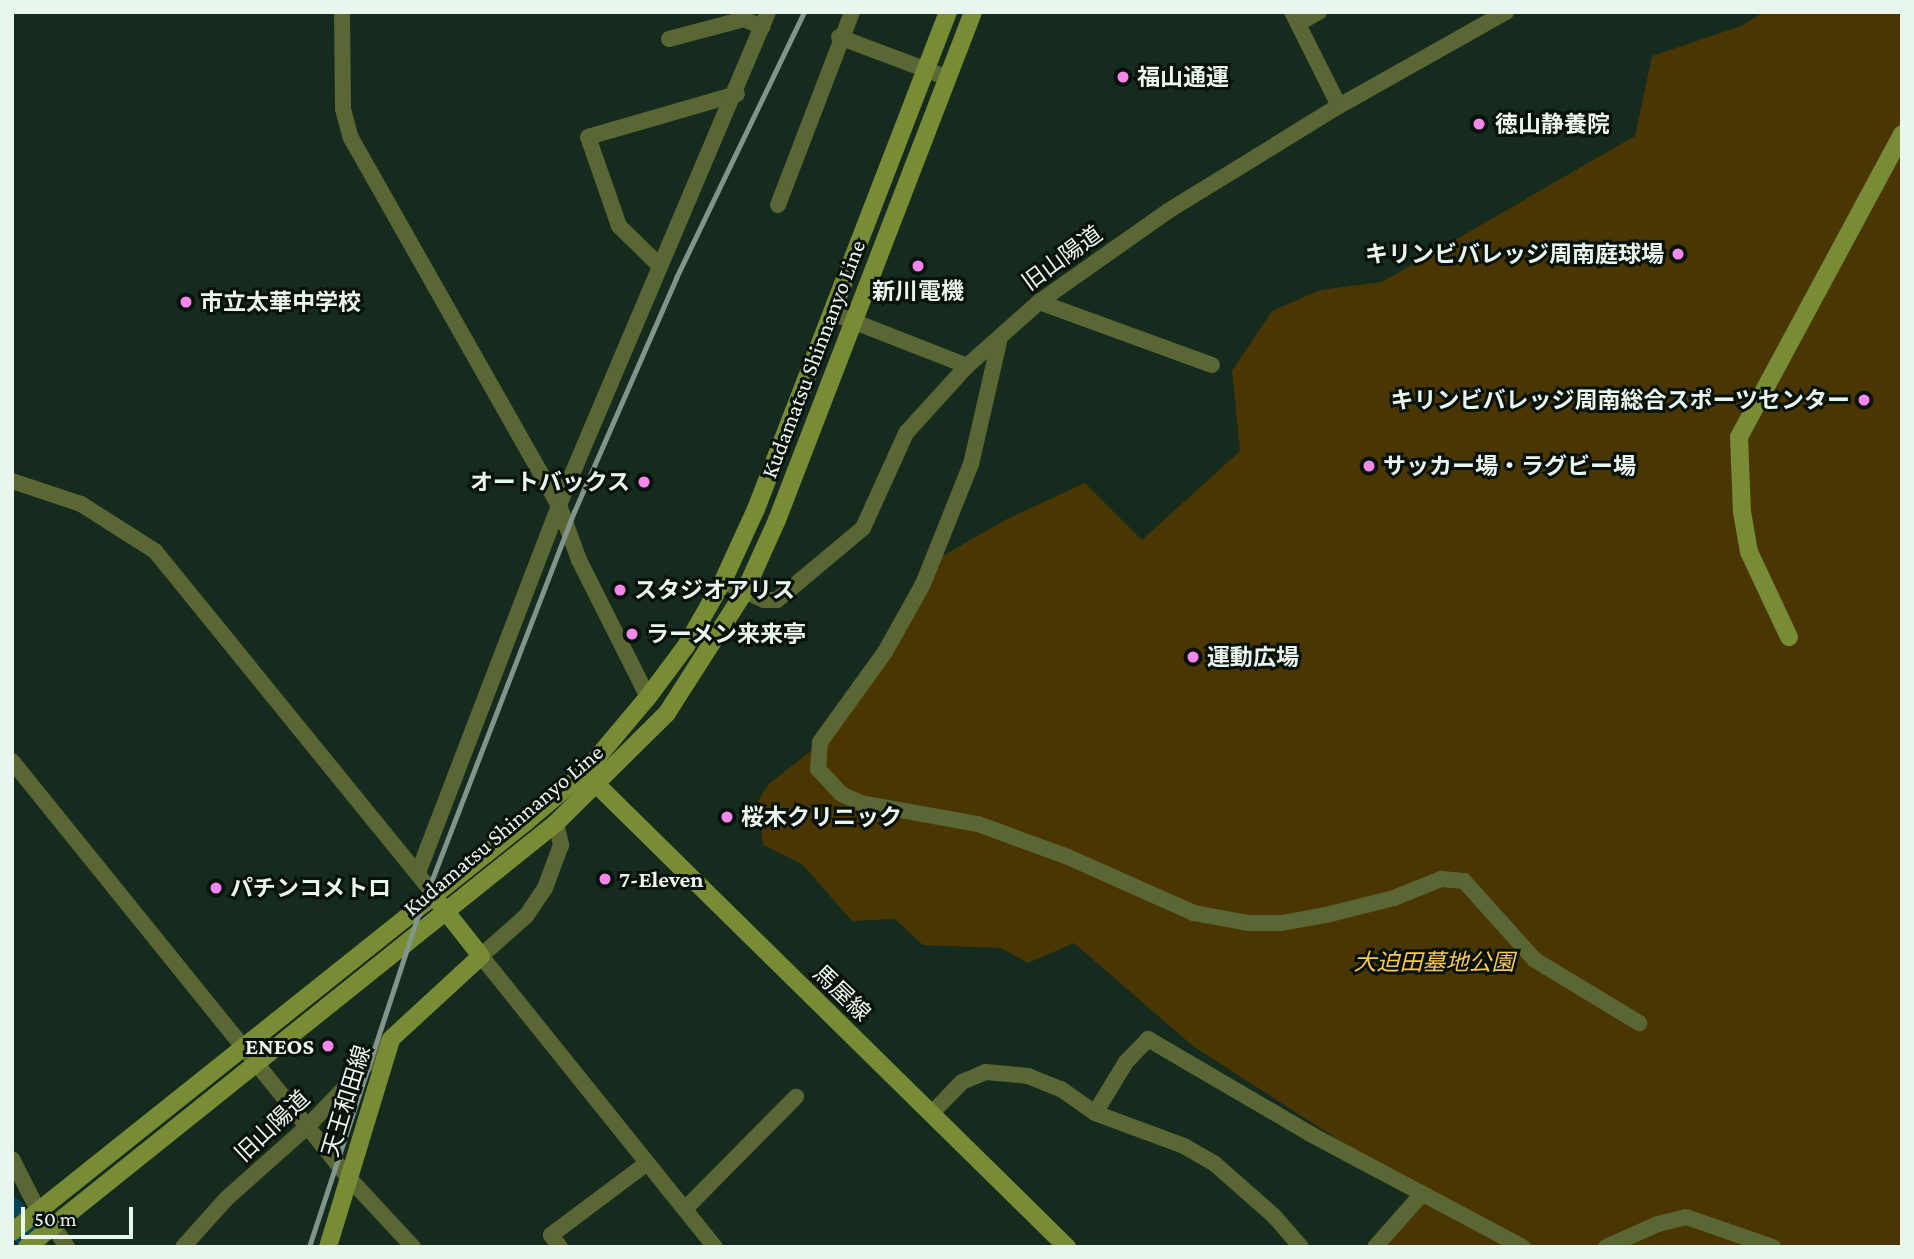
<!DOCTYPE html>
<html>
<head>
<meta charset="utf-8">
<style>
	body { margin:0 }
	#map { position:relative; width:1914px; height:1259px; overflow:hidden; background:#152b1e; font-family:"Crimson Pro","Noto Sans JP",serif }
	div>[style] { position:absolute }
	.green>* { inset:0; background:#4a3602 }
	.river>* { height:26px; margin:-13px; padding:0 13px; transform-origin:13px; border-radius:13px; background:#094558 }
	.street>* { height:16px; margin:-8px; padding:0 8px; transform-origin:8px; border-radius:8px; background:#5a6734 }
	.secondary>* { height:18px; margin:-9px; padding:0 9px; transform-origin:9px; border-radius:9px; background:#788b35 }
	.rail>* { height:4.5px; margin:-2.25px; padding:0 2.25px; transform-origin:2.25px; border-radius:2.25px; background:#83958a }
	.dots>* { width:19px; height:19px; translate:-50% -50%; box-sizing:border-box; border:4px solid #08110b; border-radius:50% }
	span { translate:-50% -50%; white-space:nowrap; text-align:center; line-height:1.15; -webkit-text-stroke:6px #08110b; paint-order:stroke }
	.poi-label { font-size:23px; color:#e9f6ed; font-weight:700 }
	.left { translate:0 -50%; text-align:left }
	.right { translate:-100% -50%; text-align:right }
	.street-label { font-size:23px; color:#e9f6ed }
	.park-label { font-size:23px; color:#f7c758; font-style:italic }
	.frame { position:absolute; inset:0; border:14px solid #e9f6ed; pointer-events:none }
	.scale { position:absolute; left:21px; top:1207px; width:112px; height:32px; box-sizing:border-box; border:4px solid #e9f6ed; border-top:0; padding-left:9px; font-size:21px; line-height:24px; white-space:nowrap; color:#e9f6ed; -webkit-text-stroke:5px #08110b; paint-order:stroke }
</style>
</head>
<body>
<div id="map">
	<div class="green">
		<div style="clip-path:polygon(1764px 12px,1902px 12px,1902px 1247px,1381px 1247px,1427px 1197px,1193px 1046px,1074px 943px,1028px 963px,1001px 948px,923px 945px,895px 919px,852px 921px,802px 864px,763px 845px,758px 801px,769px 784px,816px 747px,934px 561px,1007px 519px,1085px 483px,1142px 540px,1240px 451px,1232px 371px,1272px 311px,1320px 290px,1382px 282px,1635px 136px,1652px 56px,1741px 26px)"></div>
	</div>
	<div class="river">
		<div style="left:12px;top:1211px;width:43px;rotate:57.4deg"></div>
	</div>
	<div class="street">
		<div style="left:342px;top:12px;width:97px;rotate:89.4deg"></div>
		<div style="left:343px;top:109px;width:30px;rotate:75deg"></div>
		<div style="left:351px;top:138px;width:422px;rotate:60.5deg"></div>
		<div style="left:559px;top:505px;width:59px;rotate:70deg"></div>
		<div style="left:579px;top:560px;width:153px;rotate:63.3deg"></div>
		<div style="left:1292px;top:12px;width:105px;rotate:63.4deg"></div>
		<div style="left:1299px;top:23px;width:23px;rotate:-29deg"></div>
		<div style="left:839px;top:37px;width:116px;rotate:20.6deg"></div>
		<div style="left:669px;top:39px;width:78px;rotate:-14.9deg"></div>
		<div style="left:744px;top:19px;width:20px;rotate:24deg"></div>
		<div style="left:778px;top:205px;width:207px;rotate:-69deg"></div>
		<div style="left:660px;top:266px;width:57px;rotate:-135.7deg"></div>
		<div style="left:619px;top:226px;width:94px;rotate:-109.2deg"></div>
		<div style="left:588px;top:137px;width:155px;rotate:-16.1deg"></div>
		<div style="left:1039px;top:302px;width:184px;rotate:20deg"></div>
		<div style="left:832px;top:313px;width:145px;rotate:21.4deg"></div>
		<div style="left:999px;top:342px;width:125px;rotate:102.9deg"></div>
		<div style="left:971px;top:464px;width:129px;rotate:111.8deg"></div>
		<div style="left:923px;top:584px;width:78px;rotate:119.2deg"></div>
		<div style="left:885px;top:652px;width:111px;rotate:125.8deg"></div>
		<div style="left:820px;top:742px;width:27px;rotate:94deg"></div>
		<div style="left:818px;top:769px;width:34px;rotate:47deg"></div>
		<div style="left:841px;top:794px;width:22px;rotate:24deg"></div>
		<div style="left:861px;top:803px;width:119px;rotate:10.2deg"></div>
		<div style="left:978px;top:824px;width:96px;rotate:20.1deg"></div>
		<div style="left:1068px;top:857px;width:138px;rotate:24deg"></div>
		<div style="left:1194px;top:913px;width:56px;rotate:10.3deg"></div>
		<div style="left:1249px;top:923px;width:33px"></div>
		<div style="left:1282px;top:923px;width:45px;rotate:-10.3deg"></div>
		<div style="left:1326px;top:915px;width:70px;rotate:-14deg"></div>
		<div style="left:1394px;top:898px;width:51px;rotate:-22deg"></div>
		<div style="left:1441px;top:879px;width:23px;rotate:5deg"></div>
		<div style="left:1464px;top:881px;width:106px;rotate:48.1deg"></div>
		<div style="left:1535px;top:960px;width:122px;rotate:31.2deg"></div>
		<div style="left:12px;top:481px;width:73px;rotate:18.4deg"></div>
		<div style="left:81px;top:504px;width:88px;rotate:32.4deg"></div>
		<div style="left:155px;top:551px;width:444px;rotate:50.9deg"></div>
		<div style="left:723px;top:581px;width:45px;rotate:24.9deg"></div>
		<div style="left:764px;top:600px;width:13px"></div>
		<div style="left:777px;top:600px;width:112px;rotate:-39.9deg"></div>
		<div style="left:863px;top:528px;width:104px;rotate:-65.6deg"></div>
		<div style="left:906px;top:433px;width:91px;rotate:-47.7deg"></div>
		<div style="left:967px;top:366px;width:96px;rotate:-41.6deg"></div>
		<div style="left:1039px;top:302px;width:158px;rotate:-35.2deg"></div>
		<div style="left:1168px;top:211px;width:201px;rotate:-31.6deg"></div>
		<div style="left:1339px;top:106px;width:192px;rotate:-29.4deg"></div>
		<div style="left:12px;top:761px;width:535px;rotate:51.07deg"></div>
		<div style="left:348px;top:1177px;width:96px;rotate:47.1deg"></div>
		<div style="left:556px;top:823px;width:23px;rotate:77deg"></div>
		<div style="left:561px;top:845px;width:46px;rotate:110.4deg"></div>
		<div style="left:545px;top:888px;width:34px;rotate:124deg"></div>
		<div style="left:526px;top:916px;width:60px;rotate:138.4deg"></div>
		<div style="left:481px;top:956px;width:373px;rotate:51.2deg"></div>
		<div style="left:418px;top:873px;width:394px;rotate:-69deg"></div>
		<div style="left:559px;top:505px;width:535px;rotate:-67.03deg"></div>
		<div style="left:1095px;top:1113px;width:60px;rotate:-58.7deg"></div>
		<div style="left:1126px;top:1062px;width:32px;rotate:-46deg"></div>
		<div style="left:1148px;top:1039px;width:190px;rotate:30.3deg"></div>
		<div style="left:1312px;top:1135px;width:239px;rotate:28deg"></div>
		<div style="left:931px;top:1114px;width:45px;rotate:-45.9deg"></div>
		<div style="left:962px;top:1082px;width:26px;rotate:-23deg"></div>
		<div style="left:986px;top:1072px;width:42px;rotate:5.4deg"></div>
		<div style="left:1028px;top:1076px;width:35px;rotate:22deg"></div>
		<div style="left:1061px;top:1089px;width:42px;rotate:35.2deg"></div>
		<div style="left:1095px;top:1113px;width:95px;rotate:20.3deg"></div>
		<div style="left:1184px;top:1146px;width:36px;rotate:30deg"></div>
		<div style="left:1215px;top:1164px;width:79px;rotate:41.4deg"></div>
		<div style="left:1274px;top:1216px;width:41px;rotate:48.9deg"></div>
		<div style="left:12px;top:1159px;width:59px;rotate:63deg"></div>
		<div style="left:685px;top:1209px;width:158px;rotate:-45.3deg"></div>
		<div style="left:53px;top:1226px;width:25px;rotate:56deg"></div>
		<div style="left:183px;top:1247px;width:64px;rotate:-48.1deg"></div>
		<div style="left:226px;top:1199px;width:111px;rotate:-41.7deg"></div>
		<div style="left:309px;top:1125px;width:119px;rotate:-46.4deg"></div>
		<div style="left:560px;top:1247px;width:15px;rotate:-127deg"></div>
		<div style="left:551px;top:1235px;width:119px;rotate:-36.8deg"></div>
		<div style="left:1375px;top:1247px;width:71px;rotate:-48.4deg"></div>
		<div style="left:1606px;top:1247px;width:57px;rotate:-23.9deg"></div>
		<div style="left:1658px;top:1224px;width:29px;rotate:-14deg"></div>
		<div style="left:1686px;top:1217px;width:92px;rotate:19deg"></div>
	</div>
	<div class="secondary">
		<div style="left:1789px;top:637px;width:94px;rotate:-115.2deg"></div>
		<div style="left:1749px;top:552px;width:41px;rotate:-99.9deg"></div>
		<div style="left:1742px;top:512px;width:75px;rotate:-92.3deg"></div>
		<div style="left:1739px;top:437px;width:344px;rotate:-61.7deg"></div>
		<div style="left:590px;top:778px;width:669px;rotate:44.52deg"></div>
		<div style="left:12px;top:1232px;width:657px;rotate:-38.58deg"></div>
		<div style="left:526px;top:822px;width:77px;rotate:-40.3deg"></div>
		<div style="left:585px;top:772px;width:98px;rotate:-50deg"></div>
		<div style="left:648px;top:697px;width:64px;rotate:-53.3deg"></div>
		<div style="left:686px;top:646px;width:75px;rotate:-60.4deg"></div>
		<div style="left:723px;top:581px;width:79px;rotate:-65.4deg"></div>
		<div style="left:756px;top:509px;width:533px;rotate:-68.88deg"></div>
		<div style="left:27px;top:1247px;width:678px;rotate:-38.71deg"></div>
		<div style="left:556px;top:823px;width:156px;rotate:-44.7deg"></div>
		<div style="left:667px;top:713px;width:145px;rotate:-57.4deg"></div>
		<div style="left:745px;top:591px;width:78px;rotate:-65.7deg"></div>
		<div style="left:777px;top:520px;width:544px;rotate:-68.9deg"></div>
		<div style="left:328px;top:1247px;width:217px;rotate:-73.1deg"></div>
		<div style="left:391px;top:1039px;width:122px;rotate:-42.7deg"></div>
		<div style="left:481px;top:956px;width:66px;rotate:-128.3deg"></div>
	</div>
	<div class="rail">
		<div style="left:309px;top:1247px;width:348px;rotate:-71.8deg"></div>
		<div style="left:418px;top:916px;width:433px;rotate:-68.9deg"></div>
		<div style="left:574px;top:512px;width:255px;rotate:-66.4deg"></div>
		<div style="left:676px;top:278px;width:295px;rotate:-64.3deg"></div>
	</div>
	<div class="dots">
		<div style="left:1123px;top:77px;background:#f688ed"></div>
		<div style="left:1479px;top:124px;background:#f688ed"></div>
		<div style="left:1678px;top:254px;background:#f688ed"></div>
		<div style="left:918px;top:266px;background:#f688ed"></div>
		<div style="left:186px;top:302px;background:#f688ed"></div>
		<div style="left:1864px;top:400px;background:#f688ed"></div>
		<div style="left:1369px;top:466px;background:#f688ed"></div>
		<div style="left:644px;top:482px;background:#f688ed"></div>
		<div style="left:620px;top:590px;background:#f688ed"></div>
		<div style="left:632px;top:634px;background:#f688ed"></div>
		<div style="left:1193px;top:657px;background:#f688ed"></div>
		<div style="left:727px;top:817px;background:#f688ed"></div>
		<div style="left:605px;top:879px;background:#f688ed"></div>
		<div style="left:216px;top:888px;background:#f688ed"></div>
		<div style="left:328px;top:1046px;background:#f688ed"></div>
	</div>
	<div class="poi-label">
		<span class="left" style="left:1137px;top:77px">福山通運</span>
		<span class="left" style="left:1495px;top:124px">徳山静養院</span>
		<span class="right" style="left:1664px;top:254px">キリンビバレッジ周南庭球場</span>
		<span style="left:918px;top:291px">新川電機</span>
		<span class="left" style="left:200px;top:302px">市立太華中学校</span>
		<span class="right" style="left:1850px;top:400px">キリンビバレッジ周南総合スポーツセンター</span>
		<span class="left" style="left:1383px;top:466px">サッカー場・ラグビー場</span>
		<span class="right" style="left:630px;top:482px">オートバックス</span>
		<span class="left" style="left:634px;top:590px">スタジオアリス</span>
		<span class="left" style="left:646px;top:634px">ラーメン来来亭</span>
		<span class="left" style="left:1207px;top:657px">運動広場</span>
		<span class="left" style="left:741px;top:817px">桜木クリニック</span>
		<span class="left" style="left:619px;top:879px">7-Eleven</span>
		<span class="left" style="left:230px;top:888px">パチンコメトロ</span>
		<span class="right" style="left:314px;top:1046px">ENEOS</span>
	</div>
	<div class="street-label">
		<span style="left:1062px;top:258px;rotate:-36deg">旧山陽道</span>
		<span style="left:813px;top:359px;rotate:-69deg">Kudamatsu Shinnanyo Line</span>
		<span style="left:503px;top:830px;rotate:-40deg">Kudamatsu Shinnanyo Line</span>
		<span style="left:842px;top:993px;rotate:44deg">馬屋線</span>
		<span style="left:346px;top:1101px;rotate:-73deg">天王和田線</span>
		<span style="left:272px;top:1126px;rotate:-43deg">旧山陽道</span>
	</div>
	<div class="park-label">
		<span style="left:1434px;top:962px">大迫田墓地公園</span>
	</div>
	<div class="frame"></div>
	<div class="scale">50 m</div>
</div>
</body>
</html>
